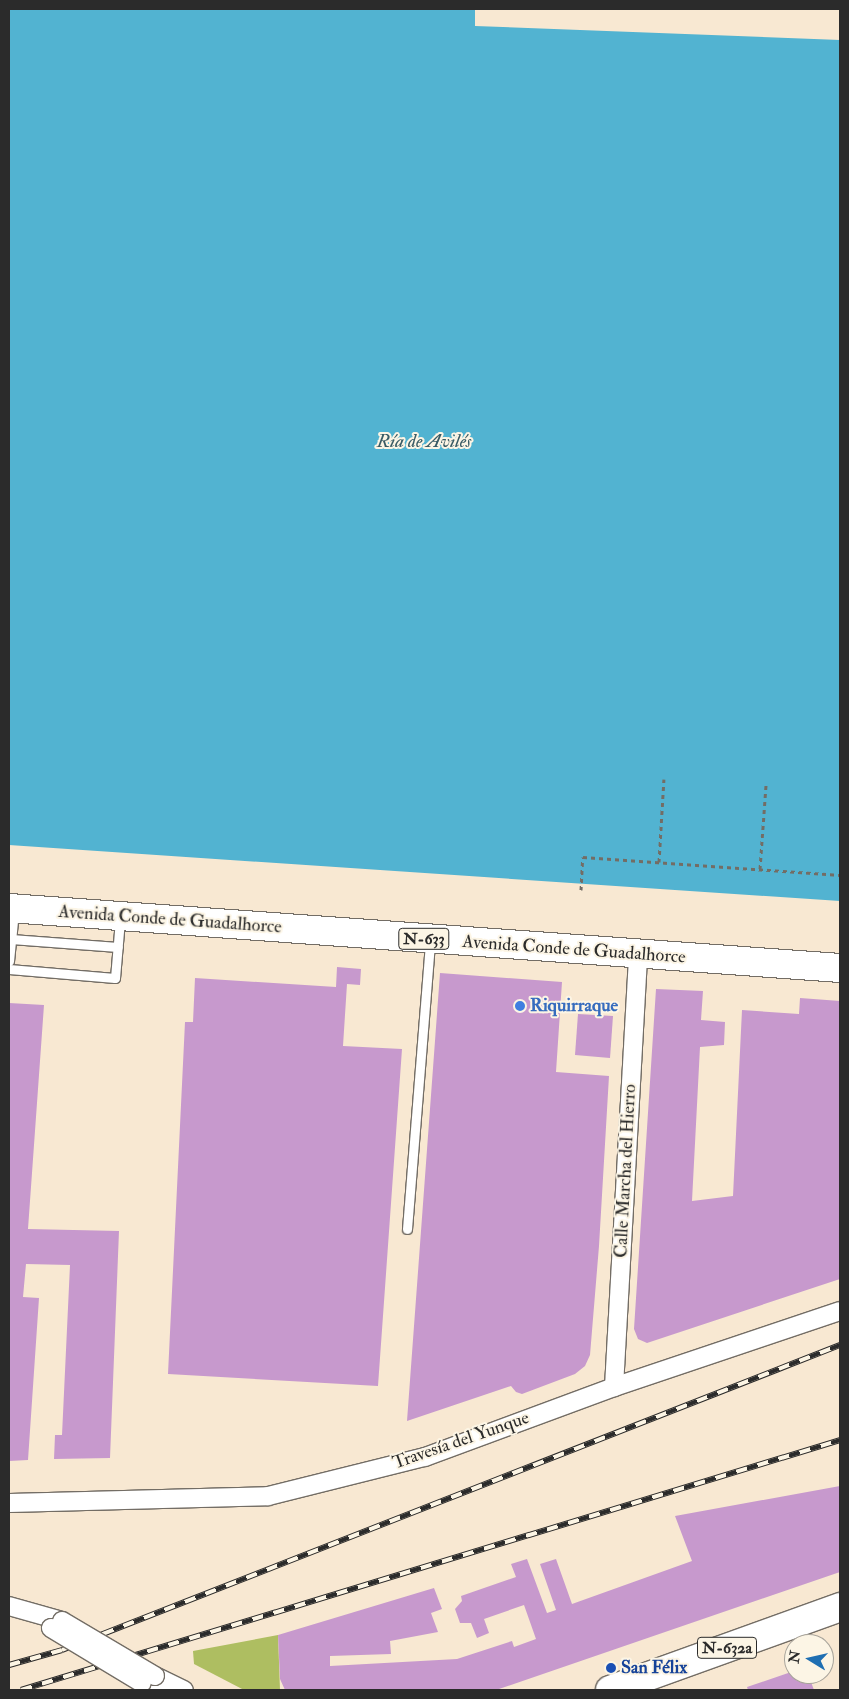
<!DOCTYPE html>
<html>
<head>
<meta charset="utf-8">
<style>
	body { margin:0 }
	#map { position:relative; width:849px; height:1699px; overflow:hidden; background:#f8e8d2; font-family:"IM FELL Double Pica",serif }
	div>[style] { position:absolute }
	.green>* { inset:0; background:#aebe61 }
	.water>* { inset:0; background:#52b3d1 }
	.building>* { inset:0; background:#c799cd }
	.path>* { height:3px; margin-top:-1.5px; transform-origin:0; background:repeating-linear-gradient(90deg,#736d65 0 4px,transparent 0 8px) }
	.roads { filter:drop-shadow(1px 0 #736d65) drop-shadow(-1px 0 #736d65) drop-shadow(0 1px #736d65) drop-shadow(0 -1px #736d65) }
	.lane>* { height:9px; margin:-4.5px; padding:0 4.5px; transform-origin:4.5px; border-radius:4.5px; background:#fff }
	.street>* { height:18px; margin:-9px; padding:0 9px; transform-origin:9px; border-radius:9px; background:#fff }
	.primary>* { height:28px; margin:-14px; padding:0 14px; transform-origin:14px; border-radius:14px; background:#fff }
	.highway>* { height:28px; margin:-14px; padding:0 14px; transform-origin:14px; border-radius:14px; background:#fff }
	.rail>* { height:5.5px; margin-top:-2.75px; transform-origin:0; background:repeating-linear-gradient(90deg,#fcf5e5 0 11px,#2b2b2b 0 22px); box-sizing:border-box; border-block:1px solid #2b2b2b }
	.bridges { filter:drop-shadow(1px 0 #736d65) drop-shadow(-1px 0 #736d65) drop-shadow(0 1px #736d65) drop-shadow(0 -1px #736d65) }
	.street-bridge>* { height:18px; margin:-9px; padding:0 9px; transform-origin:9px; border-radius:9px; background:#fff }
	.dots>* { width:14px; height:14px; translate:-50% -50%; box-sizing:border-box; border:2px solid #fcf5e5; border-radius:50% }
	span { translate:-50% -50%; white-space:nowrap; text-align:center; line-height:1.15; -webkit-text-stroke:4px #fcf5e5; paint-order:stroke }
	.shield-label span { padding:1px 4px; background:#fcf5e5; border:1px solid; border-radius:4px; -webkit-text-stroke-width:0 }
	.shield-label { font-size:16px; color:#2b2b2b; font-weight:700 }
	.street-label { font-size:18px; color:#2b2b2b }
	.shop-label { font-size:18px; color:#366cbe; font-weight:700 }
	.left { translate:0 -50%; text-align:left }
	.transit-label { font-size:18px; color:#164399; font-weight:700 }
	.water-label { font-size:19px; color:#395b65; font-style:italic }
	.frame { position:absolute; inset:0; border:10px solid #2b2b2b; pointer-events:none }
	.north { position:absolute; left:784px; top:1634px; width:50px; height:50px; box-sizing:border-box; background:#fcf5e5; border:1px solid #a8a49b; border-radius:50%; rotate:279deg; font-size:14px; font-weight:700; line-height:20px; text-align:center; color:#2b2b2b }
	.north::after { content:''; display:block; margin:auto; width:18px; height:22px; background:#1f6fb2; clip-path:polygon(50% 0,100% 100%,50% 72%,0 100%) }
</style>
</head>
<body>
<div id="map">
	<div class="green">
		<div style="clip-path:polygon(278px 1635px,280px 1690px,244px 1690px,194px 1664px,193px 1651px)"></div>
	</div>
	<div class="water">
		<div style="clip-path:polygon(9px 9px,475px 9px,475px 26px,840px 40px,840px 901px,9px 845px)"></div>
	</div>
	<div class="building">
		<div style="clip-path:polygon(337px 967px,361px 969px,360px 985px,347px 984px,343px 1046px,402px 1049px,378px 1386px,168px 1374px,185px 1022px,193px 1022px,195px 978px,336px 987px)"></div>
		<div style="clip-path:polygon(440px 973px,562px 982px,556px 1072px,609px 1076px,599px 1246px,590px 1355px,585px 1366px,575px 1374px,522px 1394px,516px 1392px,511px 1386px,407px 1421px)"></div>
		<div style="clip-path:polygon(656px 989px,703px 991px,701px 1020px,725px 1022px,724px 1045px,700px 1047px,692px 1201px,733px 1196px,742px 1010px,799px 1014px,800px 998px,840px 1001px,840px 1279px,647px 1343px,638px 1339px,634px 1329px)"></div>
		<div style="clip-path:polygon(9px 1003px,44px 1005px,28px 1229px,119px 1231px,110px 1458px,54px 1459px,55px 1435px,62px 1435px,70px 1265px,26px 1264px,23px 1297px,39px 1298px,28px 1460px,9px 1461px)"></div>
		<div style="clip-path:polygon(578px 1014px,613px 1016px,610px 1058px,575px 1055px)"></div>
		<div style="clip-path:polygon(840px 1486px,840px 1572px,496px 1690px,285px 1690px,280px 1679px,278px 1635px,434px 1588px,442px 1609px,431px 1613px,438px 1632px,390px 1641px,391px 1654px,330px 1656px,330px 1666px,457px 1659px,512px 1641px,514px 1647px,536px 1639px,524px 1605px,484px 1619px,489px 1633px,477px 1638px,471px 1623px,460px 1623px,455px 1609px,462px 1601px,461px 1596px,516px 1577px,511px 1564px,527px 1559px,547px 1613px,556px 1610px,540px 1564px,556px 1559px,572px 1604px,692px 1561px,675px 1516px)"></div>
		<div style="clip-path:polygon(794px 1671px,794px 1674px,808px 1674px,814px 1690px,748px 1690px,747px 1687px)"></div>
	</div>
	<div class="path">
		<div style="left:659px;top:862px;width:83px;rotate:-86.6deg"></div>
		<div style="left:760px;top:869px;width:84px;rotate:-85.9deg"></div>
		<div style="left:581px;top:890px;width:33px;rotate:-87deg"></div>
		<div style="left:583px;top:857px;width:258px;rotate:4deg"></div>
	</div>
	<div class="roads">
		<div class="lane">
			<div style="left:11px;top:939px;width:107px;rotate:4.3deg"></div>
			<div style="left:9px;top:961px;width:50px;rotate:-84.3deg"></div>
			<div style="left:9px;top:969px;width:106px;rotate:4.9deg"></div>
			<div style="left:115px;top:978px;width:58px;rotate:-85.1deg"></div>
			<div style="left:407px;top:1229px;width:288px;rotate:-85.4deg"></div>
		</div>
		<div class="street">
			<div style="left:614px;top:1387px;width:433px;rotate:-86.8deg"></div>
			<div style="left:9px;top:1503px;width:259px;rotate:-1.5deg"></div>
			<div style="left:268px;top:1496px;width:162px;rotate:-14deg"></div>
			<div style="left:425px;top:1457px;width:202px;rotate:-20.3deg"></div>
			<div style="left:614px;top:1387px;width:238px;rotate:-18.6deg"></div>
			<div style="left:9px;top:1606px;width:55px;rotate:15.8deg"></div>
			<div style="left:155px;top:1676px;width:32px;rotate:26deg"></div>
			<div style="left:142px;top:1683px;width:13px;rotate:32deg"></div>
		</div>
		<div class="primary">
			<div style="left:610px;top:1690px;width:245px;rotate:-19.8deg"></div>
		</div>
		<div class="highway">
			<div style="left:9px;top:908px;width:833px;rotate:4.13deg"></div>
		</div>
	</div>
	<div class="rail">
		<div style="left:9px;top:1665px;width:55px;rotate:-15.8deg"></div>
		<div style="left:62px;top:1650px;width:836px;rotate:-21.41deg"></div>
		<div style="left:21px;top:1690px;width:856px;rotate:-16.97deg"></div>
	</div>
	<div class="bridges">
		<div class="street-bridge">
			<div style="left:62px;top:1621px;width:108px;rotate:30.6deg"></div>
			<div style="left:51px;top:1628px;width:106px;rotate:31.1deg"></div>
		</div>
	</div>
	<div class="dots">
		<div style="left:520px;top:1006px;background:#3f7fe0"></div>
		<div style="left:611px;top:1668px;background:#1a4fb4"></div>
	</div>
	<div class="shield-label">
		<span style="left:424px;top:939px">N-633</span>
		<span style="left:727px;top:1648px">N-632a</span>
	</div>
	<div class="street-label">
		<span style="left:170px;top:920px;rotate:4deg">Avenida Conde de Guadalhorce</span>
		<span style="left:574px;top:950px;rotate:4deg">Avenida Conde de Guadalhorce</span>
		<span style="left:626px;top:1171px;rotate:-87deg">Calle Marcha del Hierro</span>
		<span style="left:461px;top:1441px;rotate:-19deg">Travesía del Yunque</span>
	</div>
	<div class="shop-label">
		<span class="left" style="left:530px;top:1006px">Riquirraque</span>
	</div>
	<div class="transit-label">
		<span class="left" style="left:621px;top:1668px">San Félix</span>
	</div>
	<div class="water-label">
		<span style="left:424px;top:442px">Ría de Avilés</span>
	</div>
	<div class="frame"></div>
	<div class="north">N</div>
</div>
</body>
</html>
